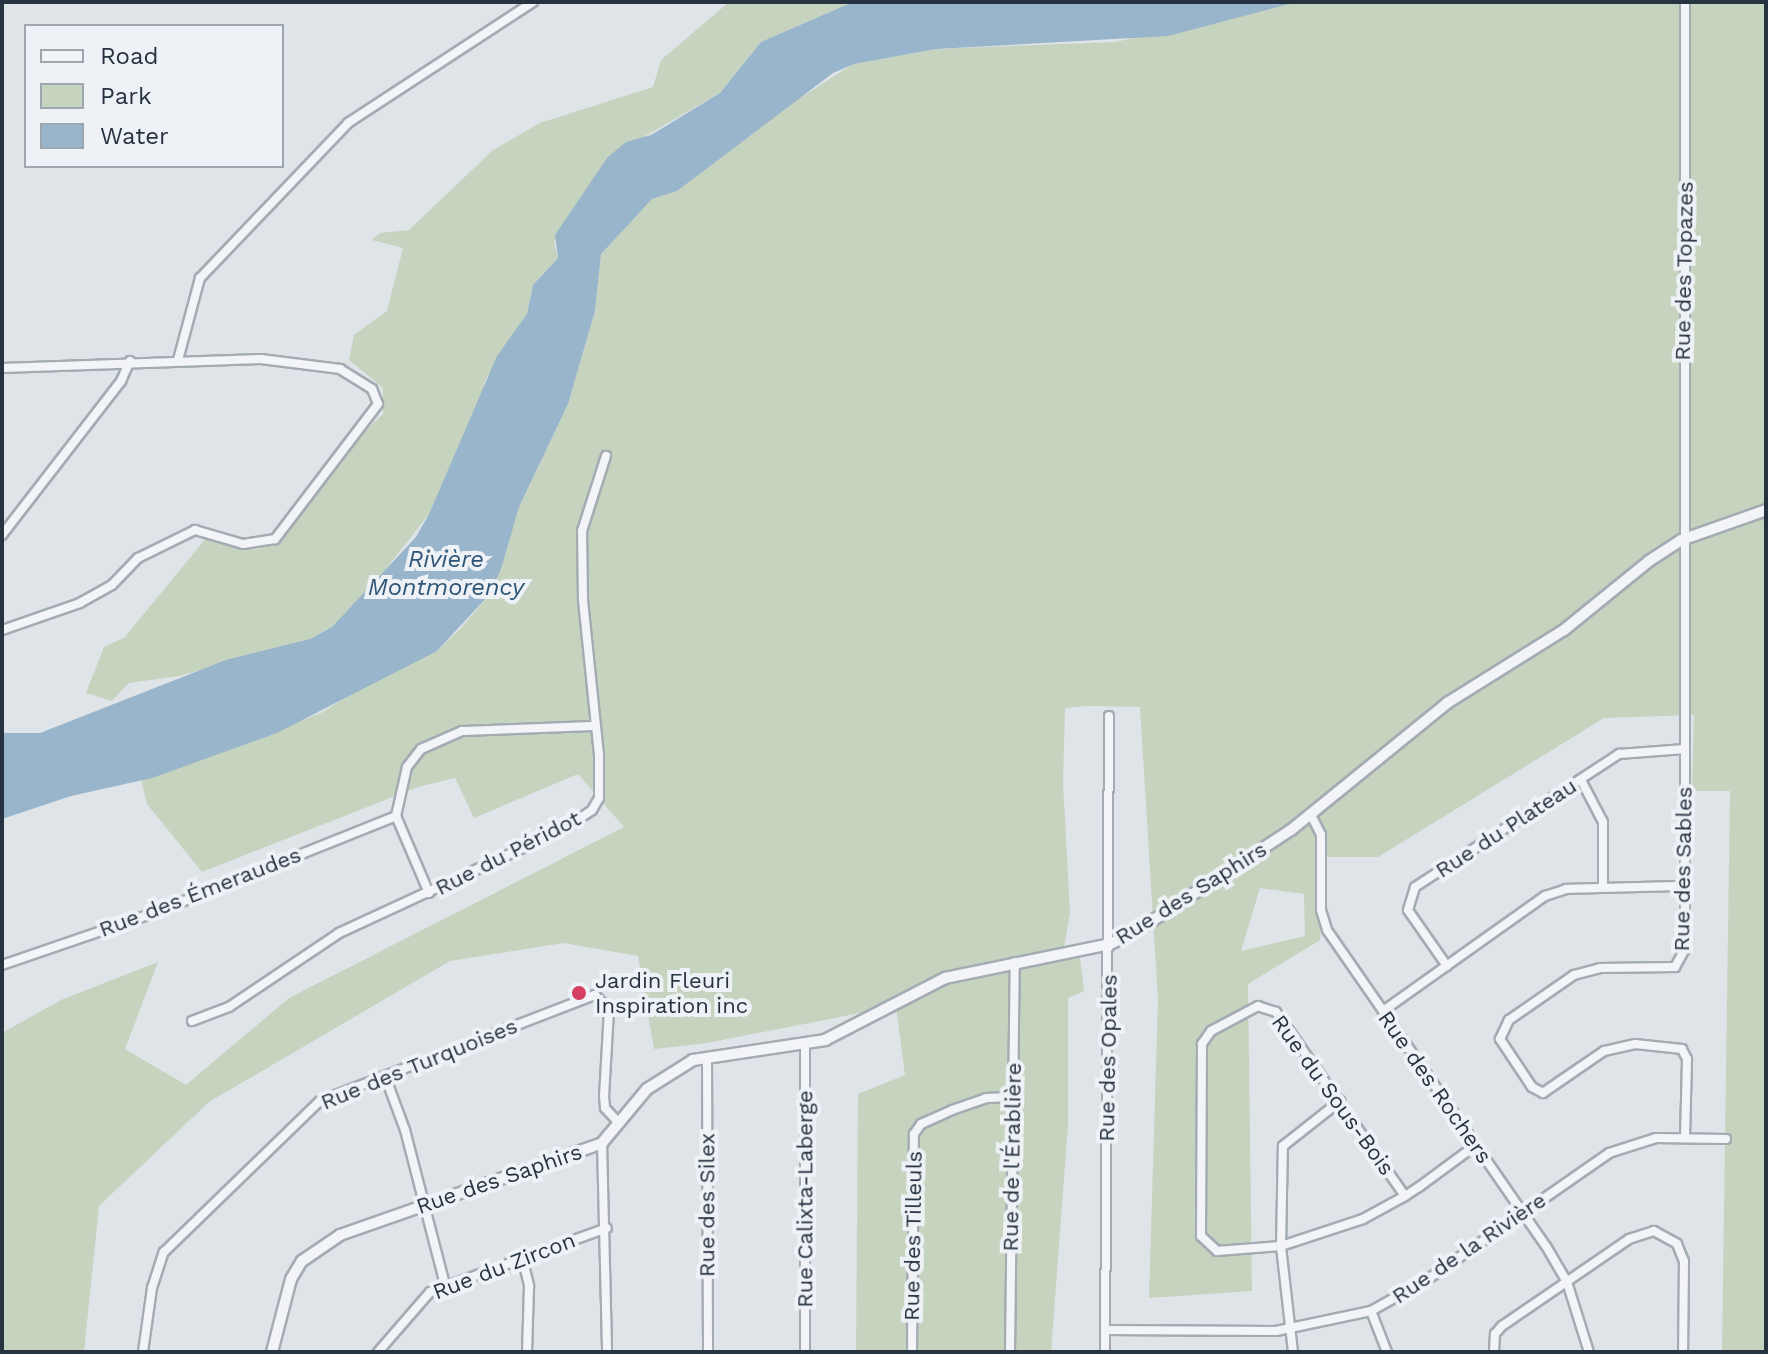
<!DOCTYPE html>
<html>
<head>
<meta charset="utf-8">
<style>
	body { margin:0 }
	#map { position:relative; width:1768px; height:1354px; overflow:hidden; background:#dfe4e9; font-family:"Work Sans",sans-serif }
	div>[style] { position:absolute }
	.green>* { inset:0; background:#c6d3bf }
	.water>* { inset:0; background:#98b5cb }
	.roads { filter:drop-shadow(2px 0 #a4abb3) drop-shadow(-2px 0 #a4abb3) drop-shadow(0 2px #a4abb3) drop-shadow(0 -2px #a4abb3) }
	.minor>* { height:8px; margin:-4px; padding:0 4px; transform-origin:4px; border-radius:4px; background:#f2f4f7 }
	.tertiary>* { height:10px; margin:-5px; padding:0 5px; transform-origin:5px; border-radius:5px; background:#f2f4f7 }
	.dots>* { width:22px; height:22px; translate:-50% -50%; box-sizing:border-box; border:4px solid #eef2f6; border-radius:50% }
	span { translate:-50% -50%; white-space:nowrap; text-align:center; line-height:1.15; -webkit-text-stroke:8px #eef2f6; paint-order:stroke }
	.street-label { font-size:22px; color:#273341 }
	.poi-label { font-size:22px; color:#273341 }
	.left { translate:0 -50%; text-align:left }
	.water-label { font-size:24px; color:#2f5577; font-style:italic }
	.frame { position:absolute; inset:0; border:4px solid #273341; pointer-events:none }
	.legend { position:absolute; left:24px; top:24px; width:260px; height:144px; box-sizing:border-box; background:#eef2f6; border:2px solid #9ea6ae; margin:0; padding:10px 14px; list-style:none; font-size:24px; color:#273341 }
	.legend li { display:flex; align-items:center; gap:16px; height:40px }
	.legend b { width:40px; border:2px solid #9ea6ae }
</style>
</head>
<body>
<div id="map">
	<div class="green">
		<div style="clip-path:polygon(729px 2px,853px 2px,761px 42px,720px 93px,607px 158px,554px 242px,558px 258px,533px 285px,527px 314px,485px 381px,481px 401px,429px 514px,367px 593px,332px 627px,310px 639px,180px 676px,129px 683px,112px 701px,86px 693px,104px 647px,124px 638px,207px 537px,255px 550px,282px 541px,348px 447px,383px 414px,383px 388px,349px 360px,354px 335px,387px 311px,403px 248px,372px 240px,380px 233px,409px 230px,493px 150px,540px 123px,653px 87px,661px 60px)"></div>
		<div style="clip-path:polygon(evenodd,1297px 2px,1766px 2px,1766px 1352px,1722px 1352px,1730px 791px,1692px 791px,1694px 715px,1604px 718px,1378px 857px,1325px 857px,1320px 940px,1248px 984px,1252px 1291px,1149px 1298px,1158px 999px,1140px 707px,1087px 706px,1065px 708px,1063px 782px,1070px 913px,1063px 954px,1080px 958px,1084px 991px,1068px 998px,1068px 1125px,1051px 1352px,856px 1352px,858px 1094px,905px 1075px,896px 1006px,707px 1043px,654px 1049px,638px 956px,564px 943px,450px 961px,209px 1102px,99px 1206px,84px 1352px,2px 1352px,2px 1033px,61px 1000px,158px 962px,125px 1049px,186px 1085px,289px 998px,624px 827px,578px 774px,474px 818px,455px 778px,418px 787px,202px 872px,147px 804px,141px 780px,321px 713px,380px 676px,437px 651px,461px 628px,490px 594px,519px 507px,568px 404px,595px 311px,601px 254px,613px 238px,652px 199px,677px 191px,780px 111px,853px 64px,936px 49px,1115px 42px,1297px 2px,1260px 888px,1304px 894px,1305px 936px,1241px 951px,1260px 888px)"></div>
	</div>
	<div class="water">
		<div style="clip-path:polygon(853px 2px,1297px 2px,1168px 36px,936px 49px,854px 64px,833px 73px,677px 191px,652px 199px,601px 254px,595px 311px,568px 404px,519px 507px,501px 569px,489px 595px,437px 651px,277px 733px,152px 778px,71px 796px,2px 819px,2px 733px,40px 733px,226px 660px,310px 639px,332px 627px,416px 537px,429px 514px,497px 356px,527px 314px,533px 285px,558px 258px,555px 235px,607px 158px,626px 142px,651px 135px,720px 93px,761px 42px)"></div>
	</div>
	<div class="roads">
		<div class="minor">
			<div style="left:178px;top:360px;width:85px;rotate:-75deg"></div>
			<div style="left:200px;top:278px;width:214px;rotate:-46.3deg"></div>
			<div style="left:348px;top:123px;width:221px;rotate:-33.2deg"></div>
			<div style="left:2px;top:368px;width:259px;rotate:-2deg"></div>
			<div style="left:261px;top:359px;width:80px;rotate:7.2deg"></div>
			<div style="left:340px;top:369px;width:38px;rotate:32deg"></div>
			<div style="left:372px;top:389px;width:16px;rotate:68deg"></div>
			<div style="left:378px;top:404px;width:170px;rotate:127.3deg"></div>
			<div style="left:275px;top:539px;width:32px;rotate:171deg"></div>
			<div style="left:243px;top:544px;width:50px;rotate:-163.7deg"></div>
			<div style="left:195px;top:530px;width:64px;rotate:153.8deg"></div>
			<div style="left:138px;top:558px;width:37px;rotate:134deg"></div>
			<div style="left:112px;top:585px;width:37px;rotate:151deg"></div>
			<div style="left:80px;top:603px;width:83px;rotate:160.9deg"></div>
			<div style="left:2px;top:535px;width:195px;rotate:-52.3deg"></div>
			<div style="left:121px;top:381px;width:22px;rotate:-66deg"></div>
			<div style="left:1581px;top:780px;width:47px;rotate:62.4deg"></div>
			<div style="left:1603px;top:822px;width:65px;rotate:90deg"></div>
			<div style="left:1311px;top:815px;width:22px;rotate:63deg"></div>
			<div style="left:1321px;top:835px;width:75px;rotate:90deg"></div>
			<div style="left:1321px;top:910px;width:21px;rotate:73deg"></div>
			<div style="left:1327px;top:930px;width:384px;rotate:55.3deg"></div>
			<div style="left:1546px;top:1246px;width:42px;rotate:59.7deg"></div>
			<div style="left:1567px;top:1282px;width:73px;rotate:72.6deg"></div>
			<div style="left:429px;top:893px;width:84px;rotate:-113.2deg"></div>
			<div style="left:396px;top:816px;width:50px;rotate:-77.3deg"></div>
			<div style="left:407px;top:767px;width:23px;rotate:-52deg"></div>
			<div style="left:421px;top:749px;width:45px;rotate:-23.7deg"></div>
			<div style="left:462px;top:731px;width:133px;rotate:-2.2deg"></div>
			<div style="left:2px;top:965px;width:161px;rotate:-18.9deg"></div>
			<div style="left:154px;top:913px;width:261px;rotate:-21.8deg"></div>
			<div style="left:1447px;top:966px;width:68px;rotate:-124.9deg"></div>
			<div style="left:1408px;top:910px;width:24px;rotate:-73deg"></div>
			<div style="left:1415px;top:887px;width:244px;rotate:-33.1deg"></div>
			<div style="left:1619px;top:754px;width:66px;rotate:-4.3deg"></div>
			<div style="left:1383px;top:1011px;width:199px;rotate:-35.4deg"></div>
			<div style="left:1545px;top:896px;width:22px;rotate:-18deg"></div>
			<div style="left:1566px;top:889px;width:118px;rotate:-1.5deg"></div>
			<div style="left:192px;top:1021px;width:40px;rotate:-21deg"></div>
			<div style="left:229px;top:1007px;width:133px;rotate:-33.9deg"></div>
			<div style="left:339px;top:933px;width:248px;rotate:-24.8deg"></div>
			<div style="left:564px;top:829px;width:34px;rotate:-34deg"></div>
			<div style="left:592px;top:810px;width:14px;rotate:-60deg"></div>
			<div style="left:599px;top:798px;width:43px;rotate:-90deg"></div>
			<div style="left:599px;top:755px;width:157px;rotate:-95.9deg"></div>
			<div style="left:583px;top:599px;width:68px;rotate:-90.8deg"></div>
			<div style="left:582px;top:531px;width:79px;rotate:-72.3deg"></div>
			<div style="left:805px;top:1045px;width:307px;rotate:90deg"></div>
			<div style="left:707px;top:1058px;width:294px;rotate:89.8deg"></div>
			<div style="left:385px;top:1076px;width:58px;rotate:69.7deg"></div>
			<div style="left:405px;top:1130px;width:160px;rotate:75.5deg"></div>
			<div style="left:1685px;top:1137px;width:78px;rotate:-88.5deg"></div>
			<div style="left:1687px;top:1059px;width:11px;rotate:-117deg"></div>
			<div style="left:1682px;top:1049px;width:47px;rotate:-173.9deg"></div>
			<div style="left:1635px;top:1044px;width:32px;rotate:167deg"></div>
			<div style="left:1604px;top:1051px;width:74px;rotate:145.5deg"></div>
			<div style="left:1543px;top:1093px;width:13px;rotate:-151deg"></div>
			<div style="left:1532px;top:1087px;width:58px;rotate:-123.7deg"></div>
			<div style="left:1500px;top:1039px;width:21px;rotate:-65deg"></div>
			<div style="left:1509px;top:1020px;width:79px;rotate:-34.7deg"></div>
			<div style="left:1574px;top:975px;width:27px;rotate:-15deg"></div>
			<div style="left:1600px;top:968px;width:75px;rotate:-0.8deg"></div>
			<div style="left:1675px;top:967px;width:21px;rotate:-61deg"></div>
			<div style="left:1685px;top:949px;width:947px;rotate:-90deg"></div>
			<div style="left:602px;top:1143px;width:209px;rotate:88.6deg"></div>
			<div style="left:1405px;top:1196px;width:225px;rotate:-125deg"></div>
			<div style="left:1276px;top:1012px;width:19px;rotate:-162deg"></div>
			<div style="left:1258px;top:1006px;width:53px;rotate:152deg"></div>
			<div style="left:1211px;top:1031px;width:16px;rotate:125deg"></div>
			<div style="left:1202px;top:1044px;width:192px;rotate:90.3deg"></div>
			<div style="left:1201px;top:1236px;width:22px;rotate:43deg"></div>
			<div style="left:1217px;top:1251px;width:64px;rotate:-4.5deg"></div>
			<div style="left:1281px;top:1246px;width:86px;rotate:-18.2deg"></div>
			<div style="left:1363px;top:1219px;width:48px;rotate:-28.7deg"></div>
			<div style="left:1405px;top:1196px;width:17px;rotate:-33deg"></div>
			<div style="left:1419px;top:1187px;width:71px;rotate:-36.4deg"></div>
			<div style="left:522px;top:1257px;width:30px;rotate:76deg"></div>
			<div style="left:529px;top:1286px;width:66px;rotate:91.7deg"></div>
			<div style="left:1371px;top:1311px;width:44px;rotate:68.7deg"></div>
			<div style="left:1105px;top:1330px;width:171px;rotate:0.3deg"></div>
			<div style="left:1276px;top:1331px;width:97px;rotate:-11.9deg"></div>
			<div style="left:1371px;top:1311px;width:65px;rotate:-29.3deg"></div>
			<div style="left:1428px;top:1279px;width:221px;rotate:-34.8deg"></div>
			<div style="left:1609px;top:1153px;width:49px;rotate:-17.7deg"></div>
			<div style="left:1656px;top:1138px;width:70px;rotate:0.8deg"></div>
			<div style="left:143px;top:1352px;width:65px;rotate:-82deg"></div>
			<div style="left:152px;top:1288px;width:38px;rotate:-72deg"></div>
			<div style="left:164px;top:1252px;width:217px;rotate:-44.1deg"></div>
			<div style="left:320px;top:1101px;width:295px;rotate:-21.1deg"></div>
			<div style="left:595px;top:995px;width:21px;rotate:47deg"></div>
			<div style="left:609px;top:1010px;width:86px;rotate:93.3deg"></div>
			<div style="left:604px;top:1096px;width:12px;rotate:85deg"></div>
			<div style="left:605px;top:1108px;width:21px;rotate:47deg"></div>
			<div style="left:378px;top:1352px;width:79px;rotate:-49.1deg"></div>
			<div style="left:430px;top:1292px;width:188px;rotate:-19.9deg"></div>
			<div style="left:912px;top:1352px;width:218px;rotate:-89.5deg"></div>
			<div style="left:914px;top:1134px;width:12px;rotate:-55deg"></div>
			<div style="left:921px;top:1124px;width:34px;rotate:-24deg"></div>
			<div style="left:952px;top:1110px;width:36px;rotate:-19deg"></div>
			<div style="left:986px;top:1098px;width:27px;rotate:-2deg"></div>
			<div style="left:1010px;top:1352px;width:390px;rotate:-89.3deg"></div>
			<div style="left:1105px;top:1352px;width:636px;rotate:-89.64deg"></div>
			<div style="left:1293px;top:1352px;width:107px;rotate:-96.5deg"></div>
			<div style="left:1281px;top:1246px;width:100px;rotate:-88.9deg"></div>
			<div style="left:1283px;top:1146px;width:73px;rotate:-38.3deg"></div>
			<div style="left:1494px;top:1352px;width:18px;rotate:-87deg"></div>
			<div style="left:1495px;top:1334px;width:11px;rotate:-49deg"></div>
			<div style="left:1502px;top:1326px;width:154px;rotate:-34.4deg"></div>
			<div style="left:1629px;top:1239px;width:26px;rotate:-18deg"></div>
			<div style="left:1654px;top:1231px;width:26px;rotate:29deg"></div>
			<div style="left:1677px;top:1244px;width:18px;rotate:68deg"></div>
			<div style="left:1684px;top:1261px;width:91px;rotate:90.6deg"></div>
		</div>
		<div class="tertiary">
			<div style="left:272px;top:1352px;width:75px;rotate:-75.4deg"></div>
			<div style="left:291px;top:1279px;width:21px;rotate:-59deg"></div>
			<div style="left:302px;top:1261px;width:46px;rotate:-34.4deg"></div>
			<div style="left:340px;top:1235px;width:278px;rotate:-19.3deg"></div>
			<div style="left:602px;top:1143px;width:70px;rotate:-50.2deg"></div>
			<div style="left:647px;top:1089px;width:54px;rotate:-32.2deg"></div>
			<div style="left:693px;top:1060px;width:134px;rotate:-8.6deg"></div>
			<div style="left:825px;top:1040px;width:135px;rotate:-27.3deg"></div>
			<div style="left:945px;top:978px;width:168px;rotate:-11.6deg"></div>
			<div style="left:1110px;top:944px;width:28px;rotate:-26deg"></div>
			<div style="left:1135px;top:932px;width:186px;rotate:-33.2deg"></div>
			<div style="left:1291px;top:830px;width:201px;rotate:-39.1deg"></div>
			<div style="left:1447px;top:703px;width:138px;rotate:-32deg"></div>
			<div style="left:1564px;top:630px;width:109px;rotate:-39.1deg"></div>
			<div style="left:1649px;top:561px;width:38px;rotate:-33deg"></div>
			<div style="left:1681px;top:540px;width:90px;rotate:-19.4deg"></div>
		</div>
	</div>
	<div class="dots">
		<div style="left:579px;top:993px;background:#d53d61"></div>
	</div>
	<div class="street-label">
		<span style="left:1684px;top:271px;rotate:-89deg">Rue des Topazes</span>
		<span style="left:1506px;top:828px;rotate:-33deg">Rue du Plateau</span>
		<span style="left:508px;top:853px;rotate:-27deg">Rue du Péridot</span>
		<span style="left:1683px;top:869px;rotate:-89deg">Rue des Sables</span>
		<span style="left:200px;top:892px;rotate:-21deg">Rue des Émeraudes</span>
		<span style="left:1191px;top:893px;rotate:-32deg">Rue des Saphirs</span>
		<span style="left:1108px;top:1058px;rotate:-89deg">Rue des Opales</span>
		<span style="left:419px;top:1064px;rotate:-22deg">Rue des Turquoises</span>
		<span style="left:1435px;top:1087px;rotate:55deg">Rue des Rochers</span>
		<span style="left:1333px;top:1095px;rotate:54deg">Rue du Sous-Bois</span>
		<span style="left:1012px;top:1157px;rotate:-89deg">Rue de l'Érablière</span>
		<span style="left:499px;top:1179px;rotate:-19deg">Rue des Saphirs</span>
		<span style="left:805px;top:1199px;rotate:-90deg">Rue Calixta-Laberge</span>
		<span style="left:707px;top:1205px;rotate:-90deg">Rue des Silex</span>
		<span style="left:913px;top:1236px;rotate:-89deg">Rue des Tilleuls</span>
		<span style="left:1469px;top:1248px;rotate:-34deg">Rue de la Rivière</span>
		<span style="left:504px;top:1266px;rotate:-21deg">Rue du Zircon</span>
	</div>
	<div class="poi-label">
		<span class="left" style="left:595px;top:993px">Jardin Fleuri<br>Inspiration inc</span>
	</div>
	<div class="water-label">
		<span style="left:446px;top:574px">Rivière<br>Montmorency</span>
	</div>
	<div class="frame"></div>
	<ul class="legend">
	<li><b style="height:10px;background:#f2f4f7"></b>Road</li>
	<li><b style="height:22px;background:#c6d3bf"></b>Park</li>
	<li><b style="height:22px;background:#98b5cb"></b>Water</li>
	</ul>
</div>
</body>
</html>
